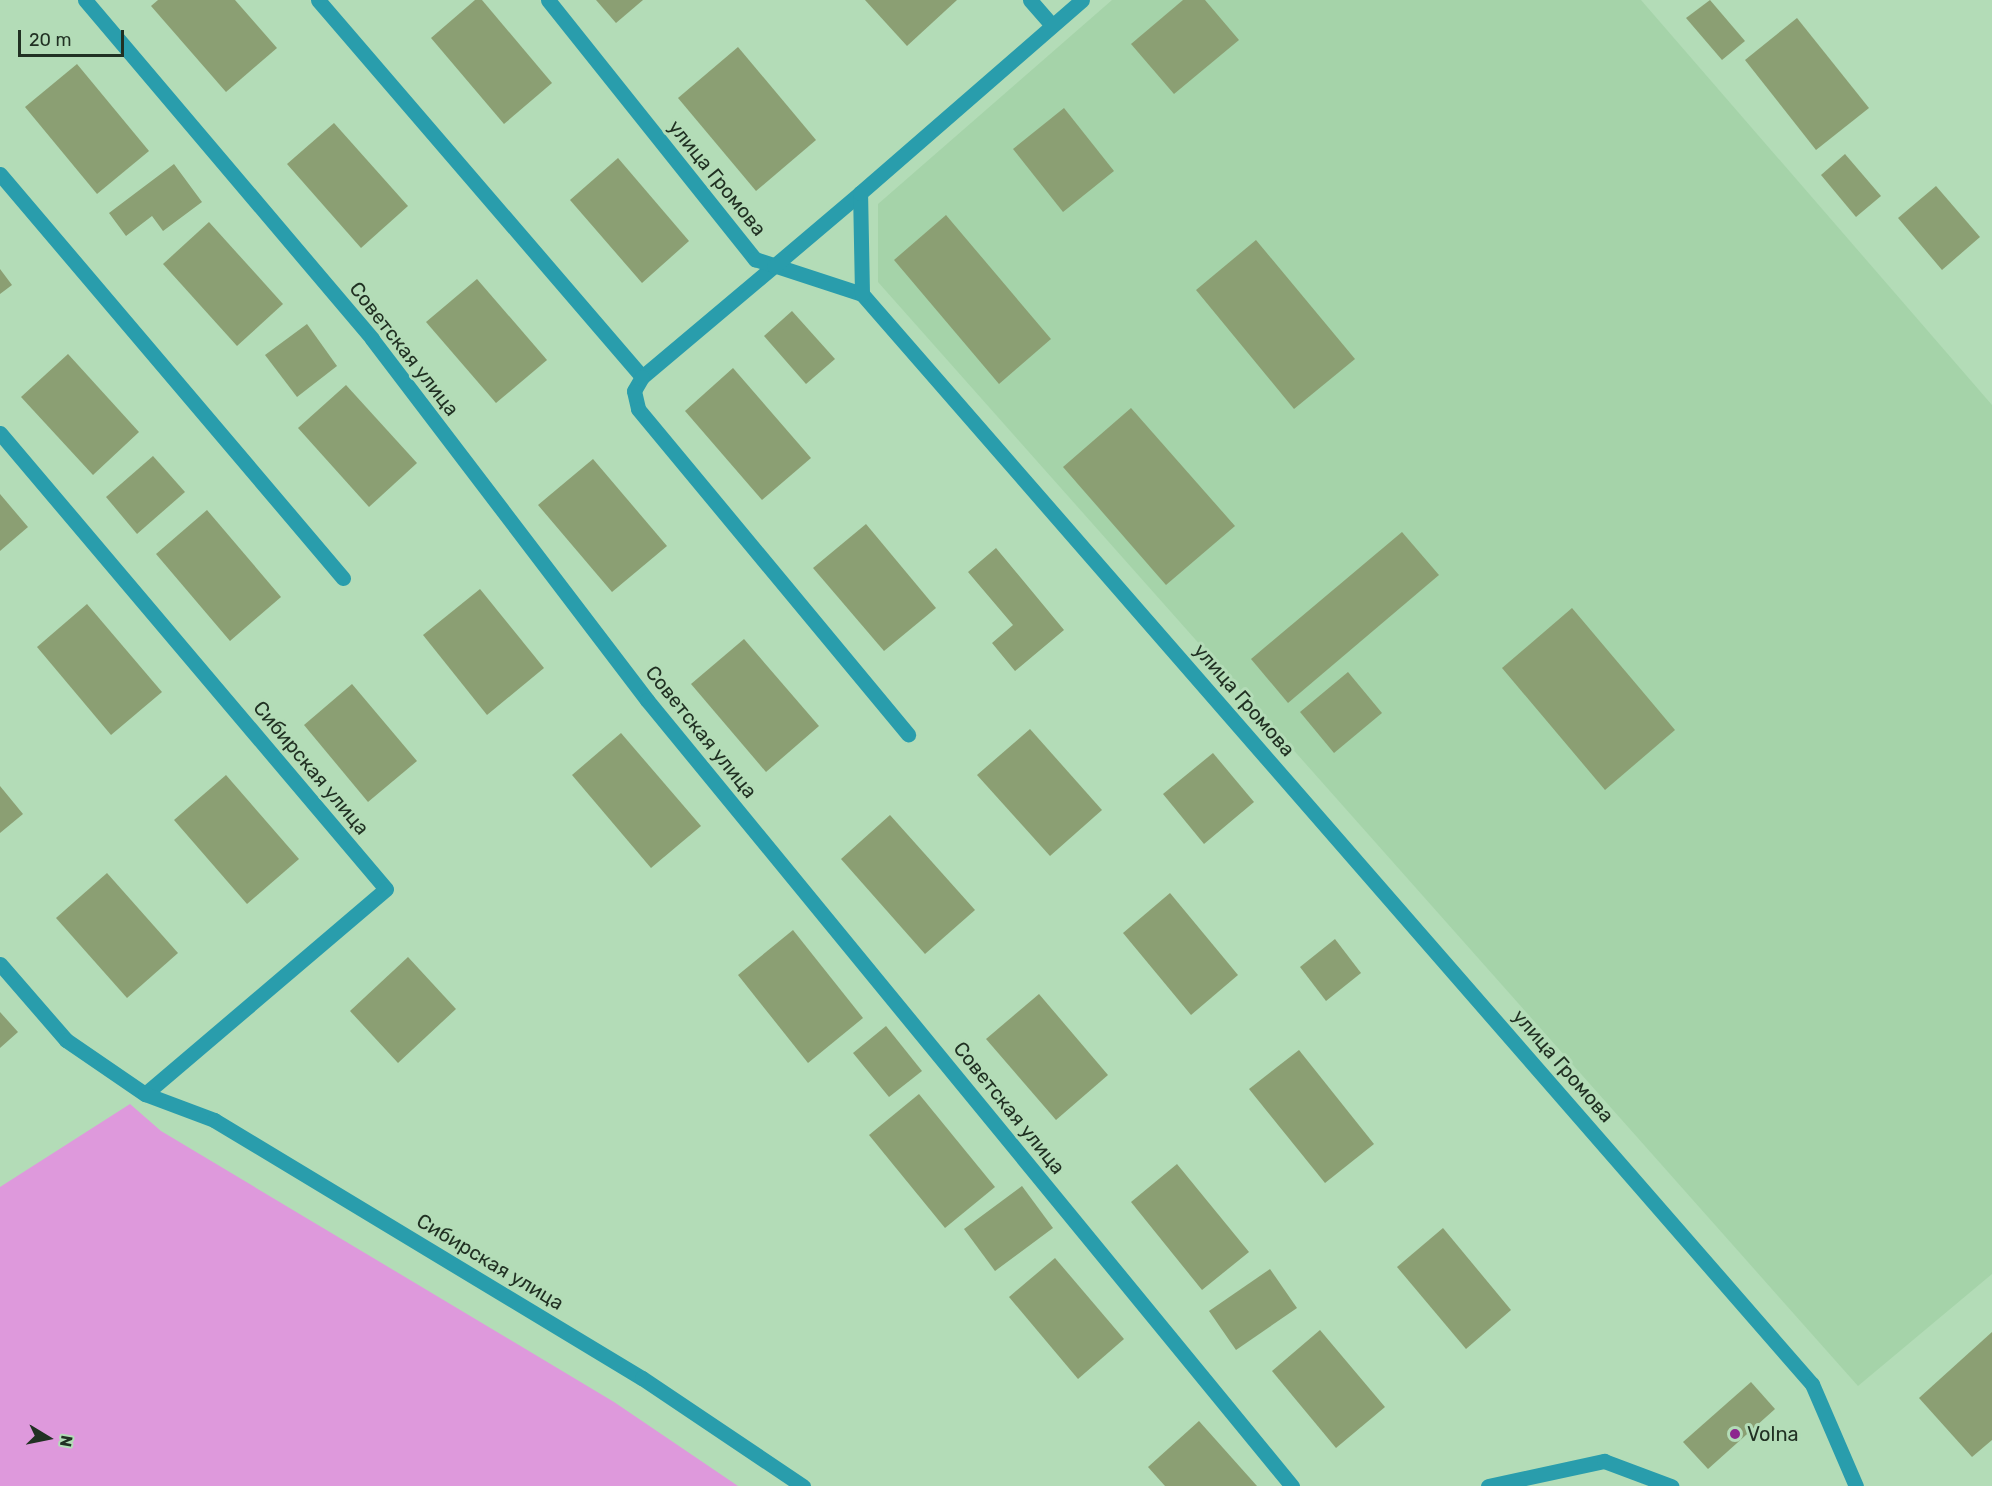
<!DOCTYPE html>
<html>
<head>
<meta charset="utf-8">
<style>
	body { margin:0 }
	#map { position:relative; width:1992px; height:1486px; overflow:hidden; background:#b3dcb7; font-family:Rubik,sans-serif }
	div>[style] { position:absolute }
	.built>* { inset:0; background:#a5d3a9 }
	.green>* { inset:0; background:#de99dc }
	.building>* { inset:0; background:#8b9f73 }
	.service>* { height:15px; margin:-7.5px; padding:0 7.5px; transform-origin:7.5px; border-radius:7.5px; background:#299dac }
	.minor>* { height:15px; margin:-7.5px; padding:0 7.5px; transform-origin:7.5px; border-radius:7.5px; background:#299dac }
	.dots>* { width:16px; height:16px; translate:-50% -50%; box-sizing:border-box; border:3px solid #b3dcb7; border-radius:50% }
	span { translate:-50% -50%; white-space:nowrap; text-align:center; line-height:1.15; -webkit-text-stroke:6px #b3dcb7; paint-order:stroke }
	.street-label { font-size:20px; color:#213123 }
	.poi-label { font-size:20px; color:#213123 }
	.left { translate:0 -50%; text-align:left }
	.north { position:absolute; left:18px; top:1408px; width:60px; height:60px; -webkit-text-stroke:4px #b3dcb7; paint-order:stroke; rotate:100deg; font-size:16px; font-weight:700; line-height:24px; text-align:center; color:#213123 }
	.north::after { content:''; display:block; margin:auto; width:21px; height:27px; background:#213123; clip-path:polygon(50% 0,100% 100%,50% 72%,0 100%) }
	.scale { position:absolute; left:18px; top:30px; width:106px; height:27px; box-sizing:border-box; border:3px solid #213123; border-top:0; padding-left:8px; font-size:18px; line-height:21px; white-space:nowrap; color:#213123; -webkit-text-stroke:4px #b3dcb7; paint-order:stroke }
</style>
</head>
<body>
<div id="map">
	<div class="built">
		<div style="clip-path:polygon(1112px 0,1641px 0,1992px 405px,1992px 1274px,1858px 1386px,878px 282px,878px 204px)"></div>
	</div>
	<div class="green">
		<div style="clip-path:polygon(130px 1104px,161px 1131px,614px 1402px,738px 1486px,0 1486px,0 1187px)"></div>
	</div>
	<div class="building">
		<div style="clip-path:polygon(158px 0,235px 0,277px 48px,226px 92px,151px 6px)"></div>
		<div style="clip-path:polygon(475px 0,482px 0,552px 83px,504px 124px,431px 38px)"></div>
		<div style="clip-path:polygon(596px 0,643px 0,616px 23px)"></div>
		<div style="clip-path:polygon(865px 0,957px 0,907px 46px)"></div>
		<div style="clip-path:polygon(1183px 0,1205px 0,1239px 40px,1174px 94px,1131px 44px)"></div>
		<div style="clip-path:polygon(1710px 0,1745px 41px,1722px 60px,1686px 18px)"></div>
		<div style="clip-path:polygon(1797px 18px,1869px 108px,1816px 150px,1745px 60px)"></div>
		<div style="clip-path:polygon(738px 47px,816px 140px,756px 191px,678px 98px)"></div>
		<div style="clip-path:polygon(77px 64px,149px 151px,97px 194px,25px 107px)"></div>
		<div style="clip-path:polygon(1064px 108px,1114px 171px,1063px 212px,1013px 149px)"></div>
		<div style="clip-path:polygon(334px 123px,408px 206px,361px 248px,287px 164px)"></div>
		<div style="clip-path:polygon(1845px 154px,1881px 196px,1856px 217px,1821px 175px)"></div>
		<div style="clip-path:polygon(618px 158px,689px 241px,642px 283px,570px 200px)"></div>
		<div style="clip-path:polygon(174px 164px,202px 202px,163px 231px,152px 216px,126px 236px,109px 213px)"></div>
		<div style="clip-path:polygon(1936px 186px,1980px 237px,1942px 270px,1898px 218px)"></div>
		<div style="clip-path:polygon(946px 215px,1051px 339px,999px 384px,894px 260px)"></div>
		<div style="clip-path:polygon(209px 222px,283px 304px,237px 346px,163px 264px)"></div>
		<div style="clip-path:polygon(1256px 240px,1355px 359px,1294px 409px,1196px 290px)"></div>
		<div style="clip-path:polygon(0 269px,12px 285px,0 294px)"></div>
		<div style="clip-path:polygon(477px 279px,547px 360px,496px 403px,426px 322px)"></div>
		<div style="clip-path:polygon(792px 311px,835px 359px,806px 384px,764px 336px)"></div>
		<div style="clip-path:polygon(307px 324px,337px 366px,297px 397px,265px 355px)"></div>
		<div style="clip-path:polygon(68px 354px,139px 432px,93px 475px,21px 397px)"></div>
		<div style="clip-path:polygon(733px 368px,811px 458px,762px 500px,685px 411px)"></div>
		<div style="clip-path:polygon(346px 385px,417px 463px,369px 507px,298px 428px)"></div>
		<div style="clip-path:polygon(1131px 408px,1235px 526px,1166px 585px,1063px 467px)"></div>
		<div style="clip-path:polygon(153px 456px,185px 492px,137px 534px,106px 497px)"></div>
		<div style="clip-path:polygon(593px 459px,667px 546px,612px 592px,538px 505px)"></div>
		<div style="clip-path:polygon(0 494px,28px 527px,0 551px)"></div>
		<div style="clip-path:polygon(207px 510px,281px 597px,230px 641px,156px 554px)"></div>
		<div style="clip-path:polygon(866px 524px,936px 608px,884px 651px,813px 568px)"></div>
		<div style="clip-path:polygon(1402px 532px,1439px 575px,1288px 703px,1251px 659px)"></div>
		<div style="clip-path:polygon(996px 548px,1064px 630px,1015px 671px,992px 643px,1013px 625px,968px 572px)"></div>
		<div style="clip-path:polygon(480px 589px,544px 668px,487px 715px,423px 635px)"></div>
		<div style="clip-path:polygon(87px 604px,162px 692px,111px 735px,37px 647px)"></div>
		<div style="clip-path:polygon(1572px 608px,1675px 730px,1605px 790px,1502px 668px)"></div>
		<div style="clip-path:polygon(744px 639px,819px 726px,766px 772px,691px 684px)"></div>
		<div style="clip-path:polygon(1348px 672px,1382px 713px,1334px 753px,1300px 712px)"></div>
		<div style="clip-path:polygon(352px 684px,417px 761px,368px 802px,304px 725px)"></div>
		<div style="clip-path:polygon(1030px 729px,1102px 810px,1050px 856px,977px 775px)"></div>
		<div style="clip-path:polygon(621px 733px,701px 826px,651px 868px,572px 775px)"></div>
		<div style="clip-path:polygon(1213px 753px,1254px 802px,1204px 844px,1163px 794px)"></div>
		<div style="clip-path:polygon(226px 775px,299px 859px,247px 904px,174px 820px)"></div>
		<div style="clip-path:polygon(0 786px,23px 814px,0 833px)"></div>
		<div style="clip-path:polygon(890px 815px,975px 910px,925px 954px,841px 859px)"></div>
		<div style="clip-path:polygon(107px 873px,178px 953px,127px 998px,56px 918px)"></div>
		<div style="clip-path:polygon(1170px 893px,1238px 975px,1191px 1015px,1123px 933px)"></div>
		<div style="clip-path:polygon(793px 930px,863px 1018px,808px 1063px,738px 975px)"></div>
		<div style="clip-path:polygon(1335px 939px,1361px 973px,1326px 1001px,1300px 967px)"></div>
		<div style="clip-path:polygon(408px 957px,456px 1009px,398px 1063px,350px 1011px)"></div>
		<div style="clip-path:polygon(1039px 994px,1108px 1075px,1056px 1120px,986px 1039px)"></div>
		<div style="clip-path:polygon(0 1012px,18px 1032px,0 1048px)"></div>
		<div style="clip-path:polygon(886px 1026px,922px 1071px,889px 1097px,853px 1053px)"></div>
		<div style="clip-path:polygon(1299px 1050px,1374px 1144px,1325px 1183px,1249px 1089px)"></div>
		<div style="clip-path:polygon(919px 1094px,995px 1187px,945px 1228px,869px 1135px)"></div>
		<div style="clip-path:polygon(1177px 1164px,1249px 1252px,1202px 1290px,1131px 1202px)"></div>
		<div style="clip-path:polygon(1022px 1186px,1053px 1228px,995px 1271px,964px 1229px)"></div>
		<div style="clip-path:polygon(1443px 1228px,1511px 1310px,1466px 1349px,1397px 1267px)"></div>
		<div style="clip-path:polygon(1055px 1258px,1124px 1339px,1078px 1379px,1009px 1297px)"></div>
		<div style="clip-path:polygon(1270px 1269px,1297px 1308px,1236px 1350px,1209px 1311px)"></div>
		<div style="clip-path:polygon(1320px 1330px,1385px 1407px,1336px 1448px,1272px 1371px)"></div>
		<div style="clip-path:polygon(1992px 1332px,1992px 1440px,1972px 1457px,1919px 1398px)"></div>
		<div style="clip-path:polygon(1751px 1382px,1775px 1409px,1708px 1469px,1683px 1442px)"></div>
		<div style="clip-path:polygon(1199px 1421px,1257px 1486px,1165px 1486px,1148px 1467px)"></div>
	</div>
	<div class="service">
		<div style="left:318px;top:0;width:497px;rotate:49.3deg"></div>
		<div style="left:642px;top:377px;width:172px;rotate:-40.1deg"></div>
		<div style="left:0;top:174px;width:530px;rotate:49.67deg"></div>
		<div style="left:642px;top:377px;width:16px;rotate:120deg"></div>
		<div style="left:634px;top:391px;width:18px;rotate:77deg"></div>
		<div style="left:638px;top:409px;width:423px;rotate:50.3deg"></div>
	</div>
	<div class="minor">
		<div style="left:85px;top:0;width:444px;rotate:49.7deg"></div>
		<div style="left:372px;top:339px;width:454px;rotate:52.7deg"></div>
		<div style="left:647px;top:700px;width:1017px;rotate:50.63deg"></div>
		<div style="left:548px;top:0;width:332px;rotate:51.4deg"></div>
		<div style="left:755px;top:259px;width:113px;rotate:18.1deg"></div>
		<div style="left:862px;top:294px;width:1446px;rotate:48.93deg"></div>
		<div style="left:1812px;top:1384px;width:111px;rotate:66.7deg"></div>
		<div style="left:1030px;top:0;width:33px;rotate:49deg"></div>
		<div style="left:774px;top:266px;width:113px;rotate:-40.3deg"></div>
		<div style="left:862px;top:294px;width:101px;rotate:-91.1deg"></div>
		<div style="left:860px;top:193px;width:294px;rotate:-41deg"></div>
		<div style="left:0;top:433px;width:597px;rotate:49.75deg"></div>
		<div style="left:386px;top:889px;width:316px;rotate:139.6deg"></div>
		<div style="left:0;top:964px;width:101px;rotate:49deg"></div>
		<div style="left:66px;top:1040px;width:96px;rotate:34.4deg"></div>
		<div style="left:145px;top:1094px;width:74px;rotate:20.6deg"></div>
		<div style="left:214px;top:1120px;width:500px;rotate:31.1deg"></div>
		<div style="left:642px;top:1378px;width:194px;rotate:33.9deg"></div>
		<div style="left:1488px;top:1486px;width:119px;rotate:-12.2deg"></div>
		<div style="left:1604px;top:1461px;width:72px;rotate:20.5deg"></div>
	</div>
	<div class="dots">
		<div style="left:1735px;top:1434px;background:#8d278e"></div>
	</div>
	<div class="street-label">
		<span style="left:717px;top:178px;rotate:51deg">улица Громова</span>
		<span style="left:404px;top:349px;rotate:52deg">Советская улица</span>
		<span style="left:1244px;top:700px;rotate:49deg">улица Громова</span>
		<span style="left:701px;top:732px;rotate:51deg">Советская улица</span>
		<span style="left:311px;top:768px;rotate:50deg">Сибирская улица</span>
		<span style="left:1563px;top:1066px;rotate:49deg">улица Громова</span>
		<span style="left:1009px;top:1108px;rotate:51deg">Советская улица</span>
		<span style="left:490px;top:1262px;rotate:31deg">Сибирская улица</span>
	</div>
	<div class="poi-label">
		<span class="left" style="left:1747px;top:1434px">Volna</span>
	</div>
	<div class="north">N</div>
	<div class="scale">20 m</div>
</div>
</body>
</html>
